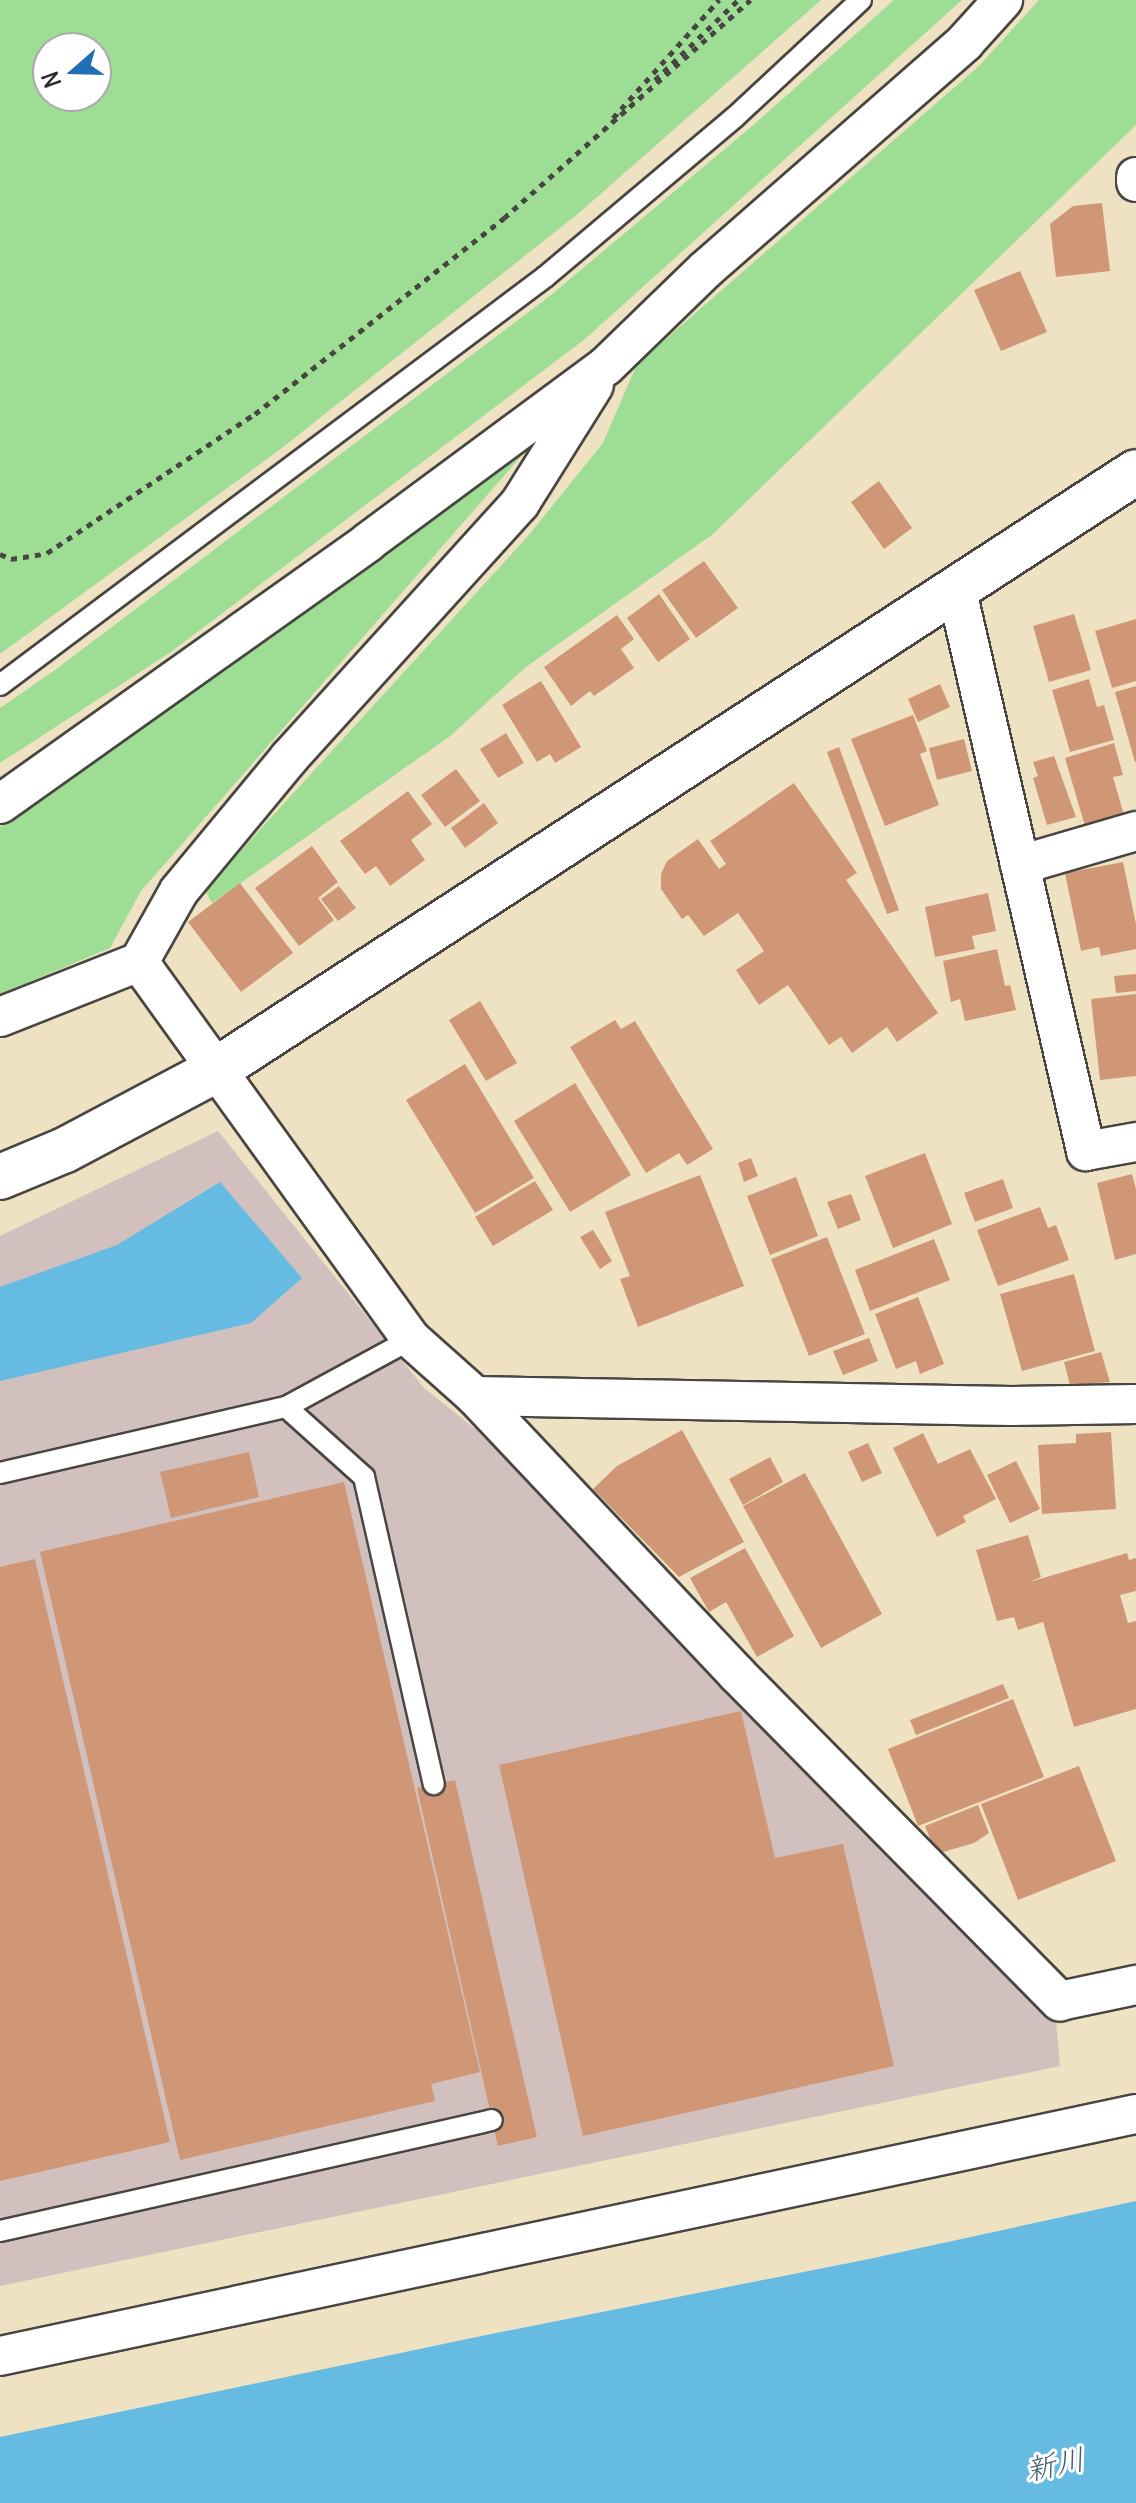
<!DOCTYPE html>
<html>
<head>
<meta charset="utf-8">
<style>
	body { margin:0 }
	#map { position:relative; width:1136px; height:2503px; overflow:hidden; background:#efe2c3; font-family:Delius,"Klee One",sans-serif }
	div>[style] { position:absolute }
	.industrial>* { inset:0; background:#d1c0bd }
	.green>* { inset:0; background:#9dde94 }
	.water>* { inset:0; background:#65bbe2 }
	.building>* { inset:0; background:#d09777 }
	.path>* { height:5px; margin-top:-2.5px; transform-origin:0; background:repeating-linear-gradient(90deg,#484642 0 6px,transparent 0 12px) }
	.roads { filter:drop-shadow(2px 0 #484642) drop-shadow(-2px 0 #484642) drop-shadow(0 2px #484642) drop-shadow(0 -2px #484642) }
	.service>* { height:20px; margin:-10px; padding:0 10px; transform-origin:10px; border-radius:10px; background:#fff }
	.minor>* { height:38px; margin:-19px; padding:0 19px; transform-origin:19px; border-radius:19px; background:#fff }
	.tertiary>* { height:44px; margin:-22px; padding:0 22px; transform-origin:22px; border-radius:22px; background:#fff }
	span { translate:-50% -50%; white-space:nowrap; text-align:center; line-height:1.15; -webkit-text-stroke:6px #fff; paint-order:stroke }
	.water-label { font-size:30px; color:#3f5d6b; font-style:italic }
	.north { position:absolute; left:32px; top:32px; width:80px; height:80px; box-sizing:border-box; background:#fff; border:2px solid #aaa; border-radius:50%; rotate:250deg; font-size:22px; font-weight:700; line-height:32px; text-align:center; color:#2b2b2b }
	.north::after { content:''; display:block; margin:auto; width:28px; height:36px; background:#1f6fb2; clip-path:polygon(50% 0,100% 100%,50% 72%,0 100%) }
</style>
</head>
<body>
<div id="map">
	<div class="industrial">
		<div style="clip-path:polygon(218px 1131px,424px 1388px,478px 1431px,1056px 2021px,1060px 2066px,0 2286px,0 1236px)"></div>
	</div>
	<div class="green">
		<div style="clip-path:polygon(evenodd,0 0,821px 0,579px 213px,278px 451px,0 654px,0 0,48px 48px,96px 48px,96px 96px,48px 96px,48px 48px)"></div>
		<div style="clip-path:polygon(894px 0,962px 0,585px 339px,171px 652px,0 763px,0 708px,55px 670px,551px 295px,751px 127px)"></div>
		<div style="clip-path:polygon(1039px 0,1136px 0,1136px 125px,713px 534px,526px 667px,449px 737px,212px 903px,205px 890px,528px 536px,603px 443px,637px 364px,979px 66px)"></div>
		<div style="clip-path:polygon(552px 421px,141px 891px,110px 948px,0 994px,0 826px,43px 800px)"></div>
	</div>
	<div class="water">
		<div style="clip-path:polygon(220px 1182px,302px 1278px,251px 1323px,0 1381px,0 1287px,117px 1245px)"></div>
		<div style="clip-path:polygon(1136px 2201px,1136px 2503px,0 2503px,0 2437px,491px 2334px,869px 2259px)"></div>
	</div>
	<div class="building">
		<div style="clip-path:polygon(1102px 203px,1110px 271px,1056px 277px,1050px 224px,1073px 206px)"></div>
		<div style="clip-path:polygon(1020px 271px,1047px 332px,1001px 351px,974px 290px)"></div>
		<div style="clip-path:polygon(879px 481px,912px 528px,884px 549px,851px 502px)"></div>
		<div style="clip-path:polygon(704px 561px,738px 608px,696px 638px,662px 590px)"></div>
		<div style="clip-path:polygon(659px 594px,690px 639px,658px 662px,627px 618px)"></div>
		<div style="clip-path:polygon(1074px 614px,1091px 670px,1049px 682px,1033px 626px)"></div>
		<div style="clip-path:polygon(617px 615px,634px 639px,621px 649px,634px 668px,594px 696px,590px 691px,571px 706px,544px 667px)"></div>
		<div style="clip-path:polygon(1136px 619px,1136px 681px,1112px 688px,1095px 631px)"></div>
		<div style="clip-path:polygon(1089px 679px,1097px 707px,1104px 705px,1114px 740px,1070px 752px,1052px 690px)"></div>
		<div style="clip-path:polygon(541px 681px,581px 747px,555px 763px,550px 754px,537px 762px,502px 705px)"></div>
		<div style="clip-path:polygon(940px 684px,950px 707px,918px 722px,908px 699px)"></div>
		<div style="clip-path:polygon(1136px 686px,1136px 762px,1135px 762px,1115px 692px)"></div>
		<div style="clip-path:polygon(913px 715px,927px 751px,920px 754px,939px 805px,885px 826px,851px 739px)"></div>
		<div style="clip-path:polygon(506px 733px,524px 763px,498px 778px,480px 749px)"></div>
		<div style="clip-path:polygon(964px 739px,972px 771px,937px 780px,929px 748px)"></div>
		<div style="clip-path:polygon(1114px 743px,1123px 775px,1113px 777px,1124px 815px,1085px 826px,1065px 758px)"></div>
		<div style="clip-path:polygon(839px 747px,899px 910px,887px 914px,827px 752px)"></div>
		<div style="clip-path:polygon(1054px 756px,1076px 817px,1047px 825px,1033px 778px,1038px 776px,1033px 762px)"></div>
		<div style="clip-path:polygon(456px 769px,480px 801px,445px 827px,421px 795px)"></div>
		<div style="clip-path:polygon(794px 783px,857px 873px,846px 880px,938px 1013px,897px 1042px,887px 1027px,852px 1053px,841px 1037px,829px 1045px,788px 985px,759px 1005px,736px 970px,764px 951px,738px 913px,704px 936px,688px 915px,682px 919px,661px 889px,661px 874px,667px 861px,698px 839px,719px 869px,726px 864px,710px 841px)"></div>
		<div style="clip-path:polygon(408px 791px,432px 824px,411px 840px,425px 860px,390px 886px,376px 866px,365px 874px,340px 841px)"></div>
		<div style="clip-path:polygon(484px 803px,498px 823px,465px 848px,451px 828px)"></div>
		<div style="clip-path:polygon(312px 846px,338px 882px,318px 898px,334px 920px,299px 946px,255px 888px)"></div>
		<div style="clip-path:polygon(1123px 862px,1136px 924px,1136px 949px,1101px 956px,1099px 947px,1081px 951px,1065px 873px)"></div>
		<div style="clip-path:polygon(240px 883px,293px 953px,241px 992px,188px 922px)"></div>
		<div style="clip-path:polygon(339px 886px,356px 908px,338px 921px,321px 899px)"></div>
		<div style="clip-path:polygon(988px 893px,996px 931px,972px 936px,975px 949px,935px 957px,925px 907px)"></div>
		<div style="clip-path:polygon(997px 949px,1005px 986px,1010px 985px,1016px 1010px,965px 1021px,960px 999px,951px 1002px,943px 961px)"></div>
		<div style="clip-path:polygon(1136px 974px,1136px 991px,1116px 993px,1114px 976px)"></div>
		<div style="clip-path:polygon(1136px 994px,1136px 1076px,1100px 1080px,1091px 999px)"></div>
		<div style="clip-path:polygon(480px 1001px,517px 1063px,486px 1081px,449px 1020px)"></div>
		<div style="clip-path:polygon(615px 1020px,621px 1029px,635px 1021px,713px 1149px,687px 1165px,679px 1153px,646px 1173px,570px 1047px)"></div>
		<div style="clip-path:polygon(465px 1064px,534px 1178px,475px 1213px,406px 1100px)"></div>
		<div style="clip-path:polygon(575px 1083px,631px 1175px,570px 1212px,514px 1121px)"></div>
		<div style="clip-path:polygon(925px 1153px,952px 1224px,893px 1248px,865px 1176px)"></div>
		<div style="clip-path:polygon(751px 1158px,758px 1176px,744px 1182px,738px 1163px)"></div>
		<div style="clip-path:polygon(1132px 1174px,1136px 1189px,1136px 1254px,1115px 1260px,1097px 1183px)"></div>
		<div style="clip-path:polygon(700px 1175px,744px 1286px,638px 1327px,620px 1279px,630px 1276px,605px 1212px)"></div>
		<div style="clip-path:polygon(796px 1177px,818px 1236px,770px 1255px,747px 1196px)"></div>
		<div style="clip-path:polygon(1003px 1179px,1013px 1208px,975px 1222px,964px 1193px)"></div>
		<div style="clip-path:polygon(535px 1181px,553px 1210px,493px 1246px,475px 1217px)"></div>
		<div style="clip-path:polygon(851px 1194px,861px 1220px,838px 1229px,827px 1202px)"></div>
		<div style="clip-path:polygon(1040px 1207px,1048px 1228px,1056px 1225px,1069px 1260px,998px 1286px,977px 1230px)"></div>
		<div style="clip-path:polygon(593px 1230px,612px 1261px,600px 1269px,580px 1237px)"></div>
		<div style="clip-path:polygon(827px 1237px,865px 1334px,809px 1356px,771px 1259px)"></div>
		<div style="clip-path:polygon(934px 1239px,950px 1280px,870px 1311px,855px 1270px)"></div>
		<div style="clip-path:polygon(1074px 1274px,1095px 1351px,1022px 1371px,1000px 1294px)"></div>
		<div style="clip-path:polygon(918px 1297px,944px 1364px,920px 1374px,916px 1361px,896px 1369px,875px 1314px)"></div>
		<div style="clip-path:polygon(869px 1338px,878px 1361px,843px 1375px,833px 1351px)"></div>
		<div style="clip-path:polygon(1101px 1352px,1110px 1382px,1070px 1385px,1064px 1362px)"></div>
		<div style="clip-path:polygon(682px 1430px,744px 1542px,679px 1577px,593px 1489px,617px 1466px)"></div>
		<div style="clip-path:polygon(1111px 1432px,1116px 1509px,1042px 1514px,1038px 1445px,1076px 1443px,1076px 1434px)"></div>
		<div style="clip-path:polygon(923px 1433px,938px 1464px,970px 1449px,996px 1499px,963px 1516px,966px 1522px,937px 1537px,893px 1448px)"></div>
		<div style="clip-path:polygon(868px 1443px,882px 1473px,862px 1482px,848px 1452px)"></div>
		<div style="clip-path:polygon(249px 1452px,259px 1497px,171px 1518px,160px 1472px)"></div>
		<div style="clip-path:polygon(770px 1457px,783px 1482px,743px 1505px,729px 1479px)"></div>
		<div style="clip-path:polygon(1016px 1461px,1040px 1509px,1010px 1523px,987px 1475px)"></div>
		<div style="clip-path:polygon(805px 1473px,882px 1614px,821px 1648px,743px 1506px)"></div>
		<div style="clip-path:polygon(344px 1482px,480px 2072px,431px 2084px,435px 2101px,180px 2160px,40px 1552px)"></div>
		<div style="clip-path:polygon(1028px 1535px,1041px 1577px,1030px 1582px,1127px 1553px,1129px 1560px,1136px 1558px,1136px 1591px,1120px 1595px,1128px 1623px,1136px 1621px,1136px 1709px,1074px 1727px,1043px 1622px,1018px 1630px,1014px 1617px,997px 1621px,976px 1550px)"></div>
		<div style="clip-path:polygon(745px 1548px,794px 1636px,757px 1657px,726px 1602px,709px 1612px,690px 1578px)"></div>
		<div style="clip-path:polygon(35px 1559px,170px 2142px,0 2181px,0 1567px)"></div>
		<div style="clip-path:polygon(1003px 1684px,1009px 1698px,916px 1735px,910px 1720px)"></div>
		<div style="clip-path:polygon(1013px 1699px,1044px 1777px,918px 1826px,888px 1749px)"></div>
		<div style="clip-path:polygon(741px 1711px,775px 1858px,843px 1844px,894px 2066px,583px 2136px,499px 1765px)"></div>
		<div style="clip-path:polygon(1079px 1766px,1116px 1861px,1018px 1900px,981px 1804px)"></div>
		<div style="clip-path:polygon(455px 1780px,537px 2137px,498px 2146px,417px 1788px)"></div>
		<div style="clip-path:polygon(978px 1805px,989px 1833px,974px 1843px,936px 1854px,925px 1826px)"></div>
	</div>
	<div class="path">
		<div style="left:655px;top:80px;width:115px;rotate:-43.9deg"></div>
		<div style="left:613px;top:118px;width:159px;rotate:-48.1deg"></div>
		<div style="left:0;top:554px;width:12px;rotate:24deg"></div>
		<div style="left:11px;top:559px;width:36px;rotate:-9deg"></div>
		<div style="left:47px;top:553px;width:250px;rotate:-33.8deg"></div>
		<div style="left:255px;top:414px;width:317px;rotate:-38.2deg"></div>
		<div style="left:504px;top:218px;width:329px;rotate:-41.5deg"></div>
	</div>
	<div class="roads">
		<div class="service">
			<div style="left:0;top:685px;width:681px;rotate:-36.82deg"></div>
			<div style="left:545px;top:277px;width:248px;rotate:-40.1deg"></div>
			<div style="left:735px;top:117px;width:172px;rotate:-42.9deg"></div>
			<div style="left:286px;top:1407px;width:142px;rotate:-28.5deg"></div>
			<div style="left:0;top:1473px;width:294px;rotate:-13deg"></div>
			<div style="left:286px;top:1407px;width:105px;rotate:41.9deg"></div>
			<div style="left:364px;top:1477px;width:315px;rotate:77.2deg"></div>
			<div style="left:0;top:2231px;width:504px;rotate:-12.71deg"></div>
		</div>
		<div class="minor">
			<div style="left:1136px;top:177px;width:5px;rotate:90deg"></div>
			<div style="left:956px;top:587px;width:579px;rotate:77.02deg"></div>
			<div style="left:1086px;top:1151px;width:51px;rotate:-10.2deg"></div>
			<div style="left:0;top:804px;width:452px;rotate:-35.4deg"></div>
			<div style="left:368px;top:542px;width:296px;rotate:-36.5deg"></div>
			<div style="left:606px;top:366px;width:138px;rotate:-44.1deg"></div>
			<div style="left:705px;top:270px;width:346px;rotate:-41.2deg"></div>
			<div style="left:965px;top:42px;width:57px;rotate:-47.9deg"></div>
			<div style="left:1020px;top:865px;width:121px;rotate:-16.3deg"></div>
			<div style="left:139px;top:962px;width:465px;rotate:54.2deg"></div>
			<div style="left:411px;top:1339px;width:86px;rotate:41.7deg"></div>
			<div style="left:475px;top:1396px;width:382px;rotate:46.7deg"></div>
			<div style="left:737px;top:1674px;width:460px;rotate:45.4deg"></div>
			<div style="left:1060px;top:2001px;width:78px;rotate:-11.9deg"></div>
			<div style="left:0;top:1017px;width:149px;rotate:-21.6deg"></div>
			<div style="left:139px;top:962px;width:81px;rotate:-60.6deg"></div>
			<div style="left:179px;top:891px;width:173px;rotate:-50.4deg"></div>
			<div style="left:289px;top:758px;width:344px;rotate:-47.8deg"></div>
			<div style="left:520px;top:503px;width:139px;rotate:-57.9deg"></div>
			<div style="left:475px;top:1396px;width:537px;rotate:1.07deg"></div>
			<div style="left:1012px;top:1406px;width:124px;rotate:-0.9deg"></div>
			<div style="left:0;top:2356px;width:1161px;rotate:-12.03deg"></div>
		</div>
		<div class="tertiary">
			<div style="left:0;top:1177px;width:70px;rotate:-22.6deg"></div>
			<div style="left:65px;top:1150px;width:171px;rotate:-27.9deg"></div>
			<div style="left:216px;top:1070px;width:1097px;rotate:-33.02deg"></div>
		</div>
	</div>
	<div class="water-label">
		<span style="left:1055px;top:2464px;rotate:-12deg">新川</span>
	</div>
	<div class="north">N</div>
</div>
</body>
</html>
